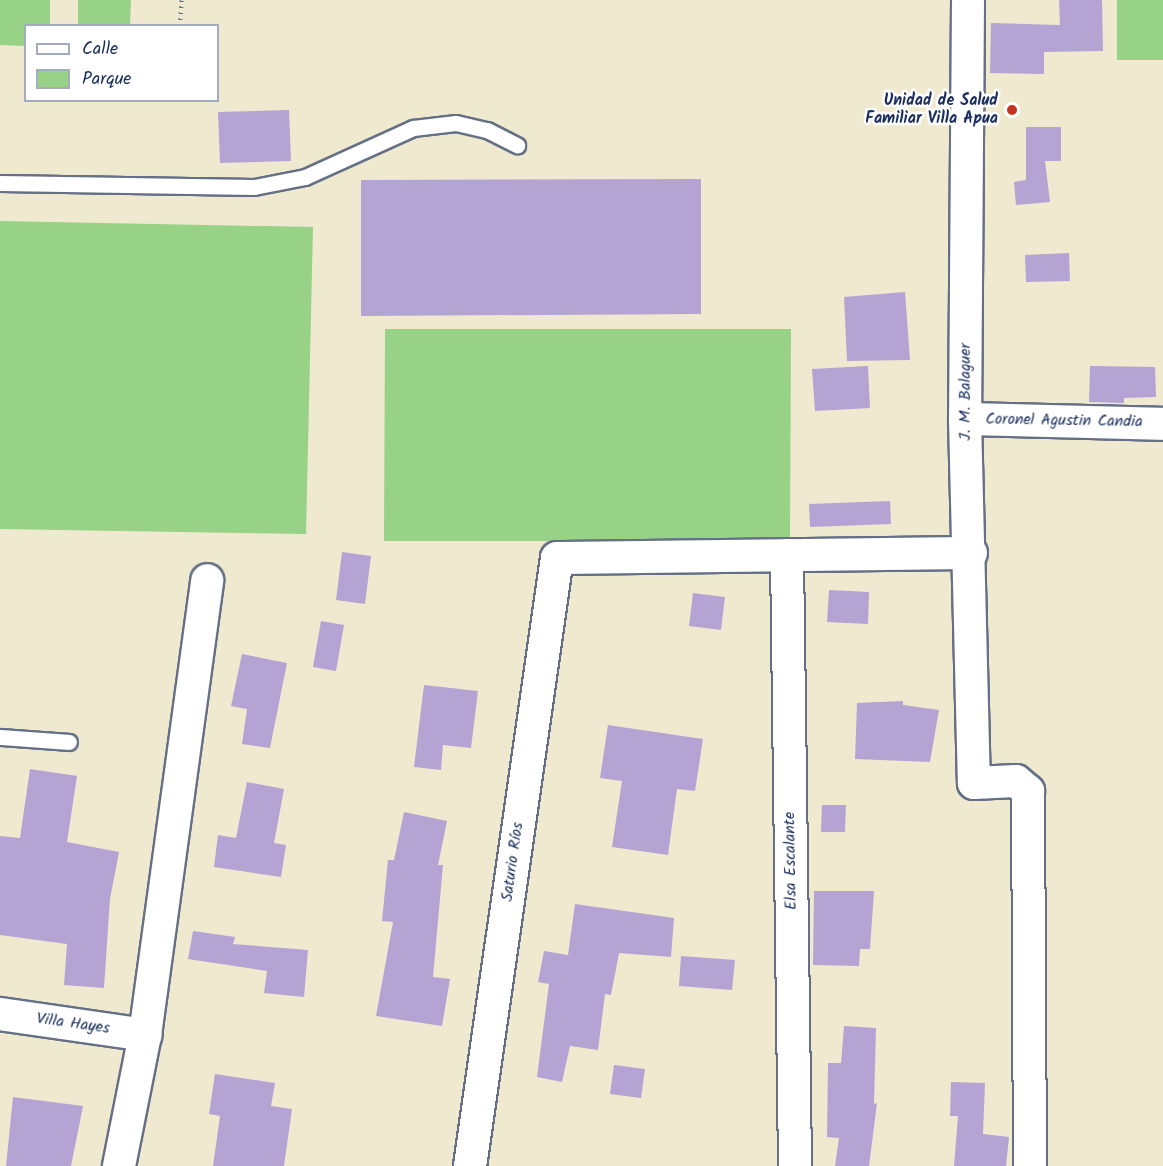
<!DOCTYPE html>
<html>
<head>
<meta charset="utf-8">
<style>
	body { margin:0 }
	#map { position:relative; width:1163px; height:1166px; overflow:hidden; background:#efe9d0; font-family:Kalam,sans-serif }
	div>[style] { position:absolute }
	.green>* { inset:0; background:#97d286 }
	.building>* { inset:0; background:#b3a4d4 }
	.path>* { height:4px; margin-top:-2px; transform-origin:0; background:repeating-linear-gradient(90deg,#657086 0 1.5px,transparent 0 6px) }
	.roads { filter:drop-shadow(2px 0 #657086) drop-shadow(-2px 0 #657086) drop-shadow(0 2px #657086) drop-shadow(0 -2px #657086) }
	.lane>* { height:15px; margin:-7.5px; padding:0 7.5px; transform-origin:7.5px; border-radius:7.5px; background:#fff }
	.street>* { height:32px; margin:-16px; padding:0 16px; transform-origin:16px; border-radius:16px; background:#fff }
	.dots>* { width:16px; height:16px; translate:-50% -50%; box-sizing:border-box; border:3px solid #fff; border-radius:50% }
	span { translate:-50% -50%; white-space:nowrap; text-align:center; line-height:1.15; -webkit-text-stroke:5px #fff; paint-order:stroke }
	.poi-label { font-size:16px; color:#1b2f5e; font-weight:700 }
	.right { translate:-100% -50%; text-align:right }
	.street-label { font-size:16px; color:#1b2f5e }
	.legend { position:absolute; left:24px; top:24px; width:195px; height:78px; box-sizing:border-box; background:#fff; border:2px solid #a4acbf; margin:0; padding:8px 10px; list-style:none; font-size:18px; color:#1b2f5e }
	.legend li { display:flex; align-items:center; gap:12px; height:30px }
	.legend b { width:30px; border:2px solid #a4acbf }
</style>
</head>
<body>
<div id="map">
	<div class="green">
		<div style="clip-path:polygon(0 0,50px 0,50px 25px,26px 26px,25px 46px,0 45px)"></div>
		<div style="clip-path:polygon(78px 0,131px 0,130px 25px,78px 25px)"></div>
		<div style="clip-path:polygon(1117px 0,1163px 0,1163px 60px,1117px 60px)"></div>
		<div style="clip-path:polygon(0 221px,313px 227px,306px 534px,0 529px)"></div>
		<div style="clip-path:polygon(385px 329px,791px 329px,790px 541px,384px 541px)"></div>
	</div>
	<div class="building">
		<div style="clip-path:polygon(1059px 0,1102px 0,1103px 51px,1044px 52px,1044px 74px,990px 73px,991px 23px,1060px 25px)"></div>
		<div style="clip-path:polygon(289px 110px,291px 161px,220px 163px,218px 112px)"></div>
		<div style="clip-path:polygon(1026px 127px,1061px 127px,1061px 161px,1045px 161px,1050px 202px,1016px 205px,1014px 182px,1026px 180px)"></div>
		<div style="clip-path:polygon(701px 179px,701px 314px,361px 316px,361px 180px)"></div>
		<div style="clip-path:polygon(1069px 253px,1070px 281px,1026px 282px,1025px 255px)"></div>
		<div style="clip-path:polygon(905px 292px,910px 360px,847px 361px,844px 297px)"></div>
		<div style="clip-path:polygon(868px 366px,870px 408px,815px 411px,812px 369px)"></div>
		<div style="clip-path:polygon(1090px 366px,1155px 367px,1156px 397px,1124px 398px,1124px 403px,1089px 402px)"></div>
		<div style="clip-path:polygon(890px 501px,891px 524px,810px 527px,809px 504px)"></div>
		<div style="clip-path:polygon(342px 552px,371px 556px,365px 604px,336px 600px)"></div>
		<div style="clip-path:polygon(829px 590px,869px 592px,868px 624px,827px 622px)"></div>
		<div style="clip-path:polygon(693px 593px,725px 597px,721px 630px,689px 626px)"></div>
		<div style="clip-path:polygon(321px 621px,344px 625px,336px 671px,313px 667px)"></div>
		<div style="clip-path:polygon(242px 654px,287px 663px,270px 748px,242px 744px,247px 709px,231px 706px)"></div>
		<div style="clip-path:polygon(424px 685px,478px 691px,471px 748px,443px 745px,441px 770px,414px 767px)"></div>
		<div style="clip-path:polygon(903px 701px,903px 705px,939px 710px,930px 762px,855px 759px,857px 703px)"></div>
		<div style="clip-path:polygon(608px 725px,703px 739px,695px 791px,677px 789px,668px 855px,612px 847px,622px 781px,600px 778px)"></div>
		<div style="clip-path:polygon(30px 769px,77px 776px,67px 842px,119px 852px,110px 899px,104px 988px,64px 985px,67px 944px,0 935px,0 836px,20px 838px)"></div>
		<div style="clip-path:polygon(247px 782px,284px 789px,274px 843px,286px 845px,281px 877px,214px 867px,218px 835px,236px 838px)"></div>
		<div style="clip-path:polygon(822px 805px,846px 805px,845px 832px,821px 832px)"></div>
		<div style="clip-path:polygon(404px 812px,447px 821px,438px 865px,443px 865px,433px 977px,450px 979px,442px 1026px,376px 1016px,393px 922px,382px 921px,388px 860px,394px 860px)"></div>
		<div style="clip-path:polygon(814px 891px,874px 891px,870px 949px,860px 949px,859px 966px,813px 965px)"></div>
		<div style="clip-path:polygon(575px 904px,674px 918px,671px 957px,619px 953px,611px 995px,605px 994px,598px 1050px,570px 1046px,562px 1082px,537px 1077px,549px 984px,538px 982px,544px 951px,568px 955px)"></div>
		<div style="clip-path:polygon(193px 931px,235px 937px,233px 944px,308px 950px,304px 997px,264px 993px,267px 971px,188px 959px)"></div>
		<div style="clip-path:polygon(681px 956px,735px 960px,732px 990px,679px 986px)"></div>
		<div style="clip-path:polygon(844px 1026px,876px 1028px,874px 1104px,877px 1103px,869px 1166px,835px 1166px,839px 1138px,827px 1137px,828px 1063px,841px 1063px)"></div>
		<div style="clip-path:polygon(614px 1065px,645px 1069px,641px 1098px,610px 1094px)"></div>
		<div style="clip-path:polygon(215px 1074px,275px 1083px,271px 1106px,292px 1109px,284px 1166px,213px 1166px,220px 1116px,209px 1114px)"></div>
		<div style="clip-path:polygon(951px 1082px,985px 1083px,983px 1134px,1009px 1137px,1006px 1166px,954px 1166px,958px 1116px,950px 1116px)"></div>
		<div style="clip-path:polygon(13px 1097px,83px 1106px,71px 1166px,6px 1166px)"></div>
	</div>
	<div class="path">
		<div style="left:180px;top:26px;width:26px;rotate:-86deg"></div>
	</div>
	<div class="roads">
		<div class="lane">
			<div style="left:0;top:183px;width:254px;rotate:0.9deg"></div>
			<div style="left:254px;top:187px;width:52px;rotate:-11.1deg"></div>
			<div style="left:305px;top:177px;width:119px;rotate:-24.4deg"></div>
			<div style="left:413px;top:128px;width:43px;rotate:-6.6deg"></div>
			<div style="left:456px;top:123px;width:32px;rotate:13deg"></div>
			<div style="left:487px;top:130px;width:34px;rotate:27deg"></div>
			<div style="left:0;top:737px;width:69px;rotate:4.1deg"></div>
		</div>
		<div class="street">
			<div style="left:968px;top:0;width:419px;rotate:90.4deg"></div>
			<div style="left:965px;top:419px;width:364px;rotate:88.6deg"></div>
			<div style="left:974px;top:783px;width:42px;rotate:-2.7deg"></div>
			<div style="left:1016px;top:781px;width:16px;rotate:40deg"></div>
			<div style="left:1028px;top:791px;width:375px;rotate:89.7deg"></div>
			<div style="left:965px;top:419px;width:198px;rotate:1.4deg"></div>
			<div style="left:787px;top:555px;width:611px;rotate:89.25deg"></div>
			<div style="left:0;top:1014px;width:147px;rotate:8.2deg"></div>
			<div style="left:119px;top:1166px;width:134px;rotate:-78.8deg"></div>
			<div style="left:145px;top:1035px;width:459px;rotate:-82.2deg"></div>
			<div style="left:470px;top:1166px;width:614px;rotate:-81.86deg"></div>
			<div style="left:557px;top:558px;width:414px;rotate:-0.7deg"></div>
		</div>
	</div>
	<div class="dots">
		<div style="left:1012px;top:110px;background:#c8321e"></div>
	</div>
	<div class="poi-label">
		<span class="right" style="left:998px;top:110px">Unidad de Salud<br>Familiar Villa Apua</span>
	</div>
	<div class="street-label">
		<span style="left:966px;top:392px;rotate:-90deg">J. M. Balaguer</span>
		<span style="left:1064px;top:421px;rotate:1deg">Coronel Agustin Candia</span>
		<span style="left:791px;top:861px;rotate:-91deg">Elsa Escalante</span>
		<span style="left:513px;top:862px;rotate:-82deg">Saturio Ríos</span>
		<span style="left:73px;top:1024px;rotate:8deg">Villa Hayes</span>
	</div>
	<ul class="legend">
	<li><b style="height:8px;background:#fff"></b>Calle</li>
	<li><b style="height:16px;background:#97d286"></b>Parque</li>
	</ul>
</div>
</body>
</html>
